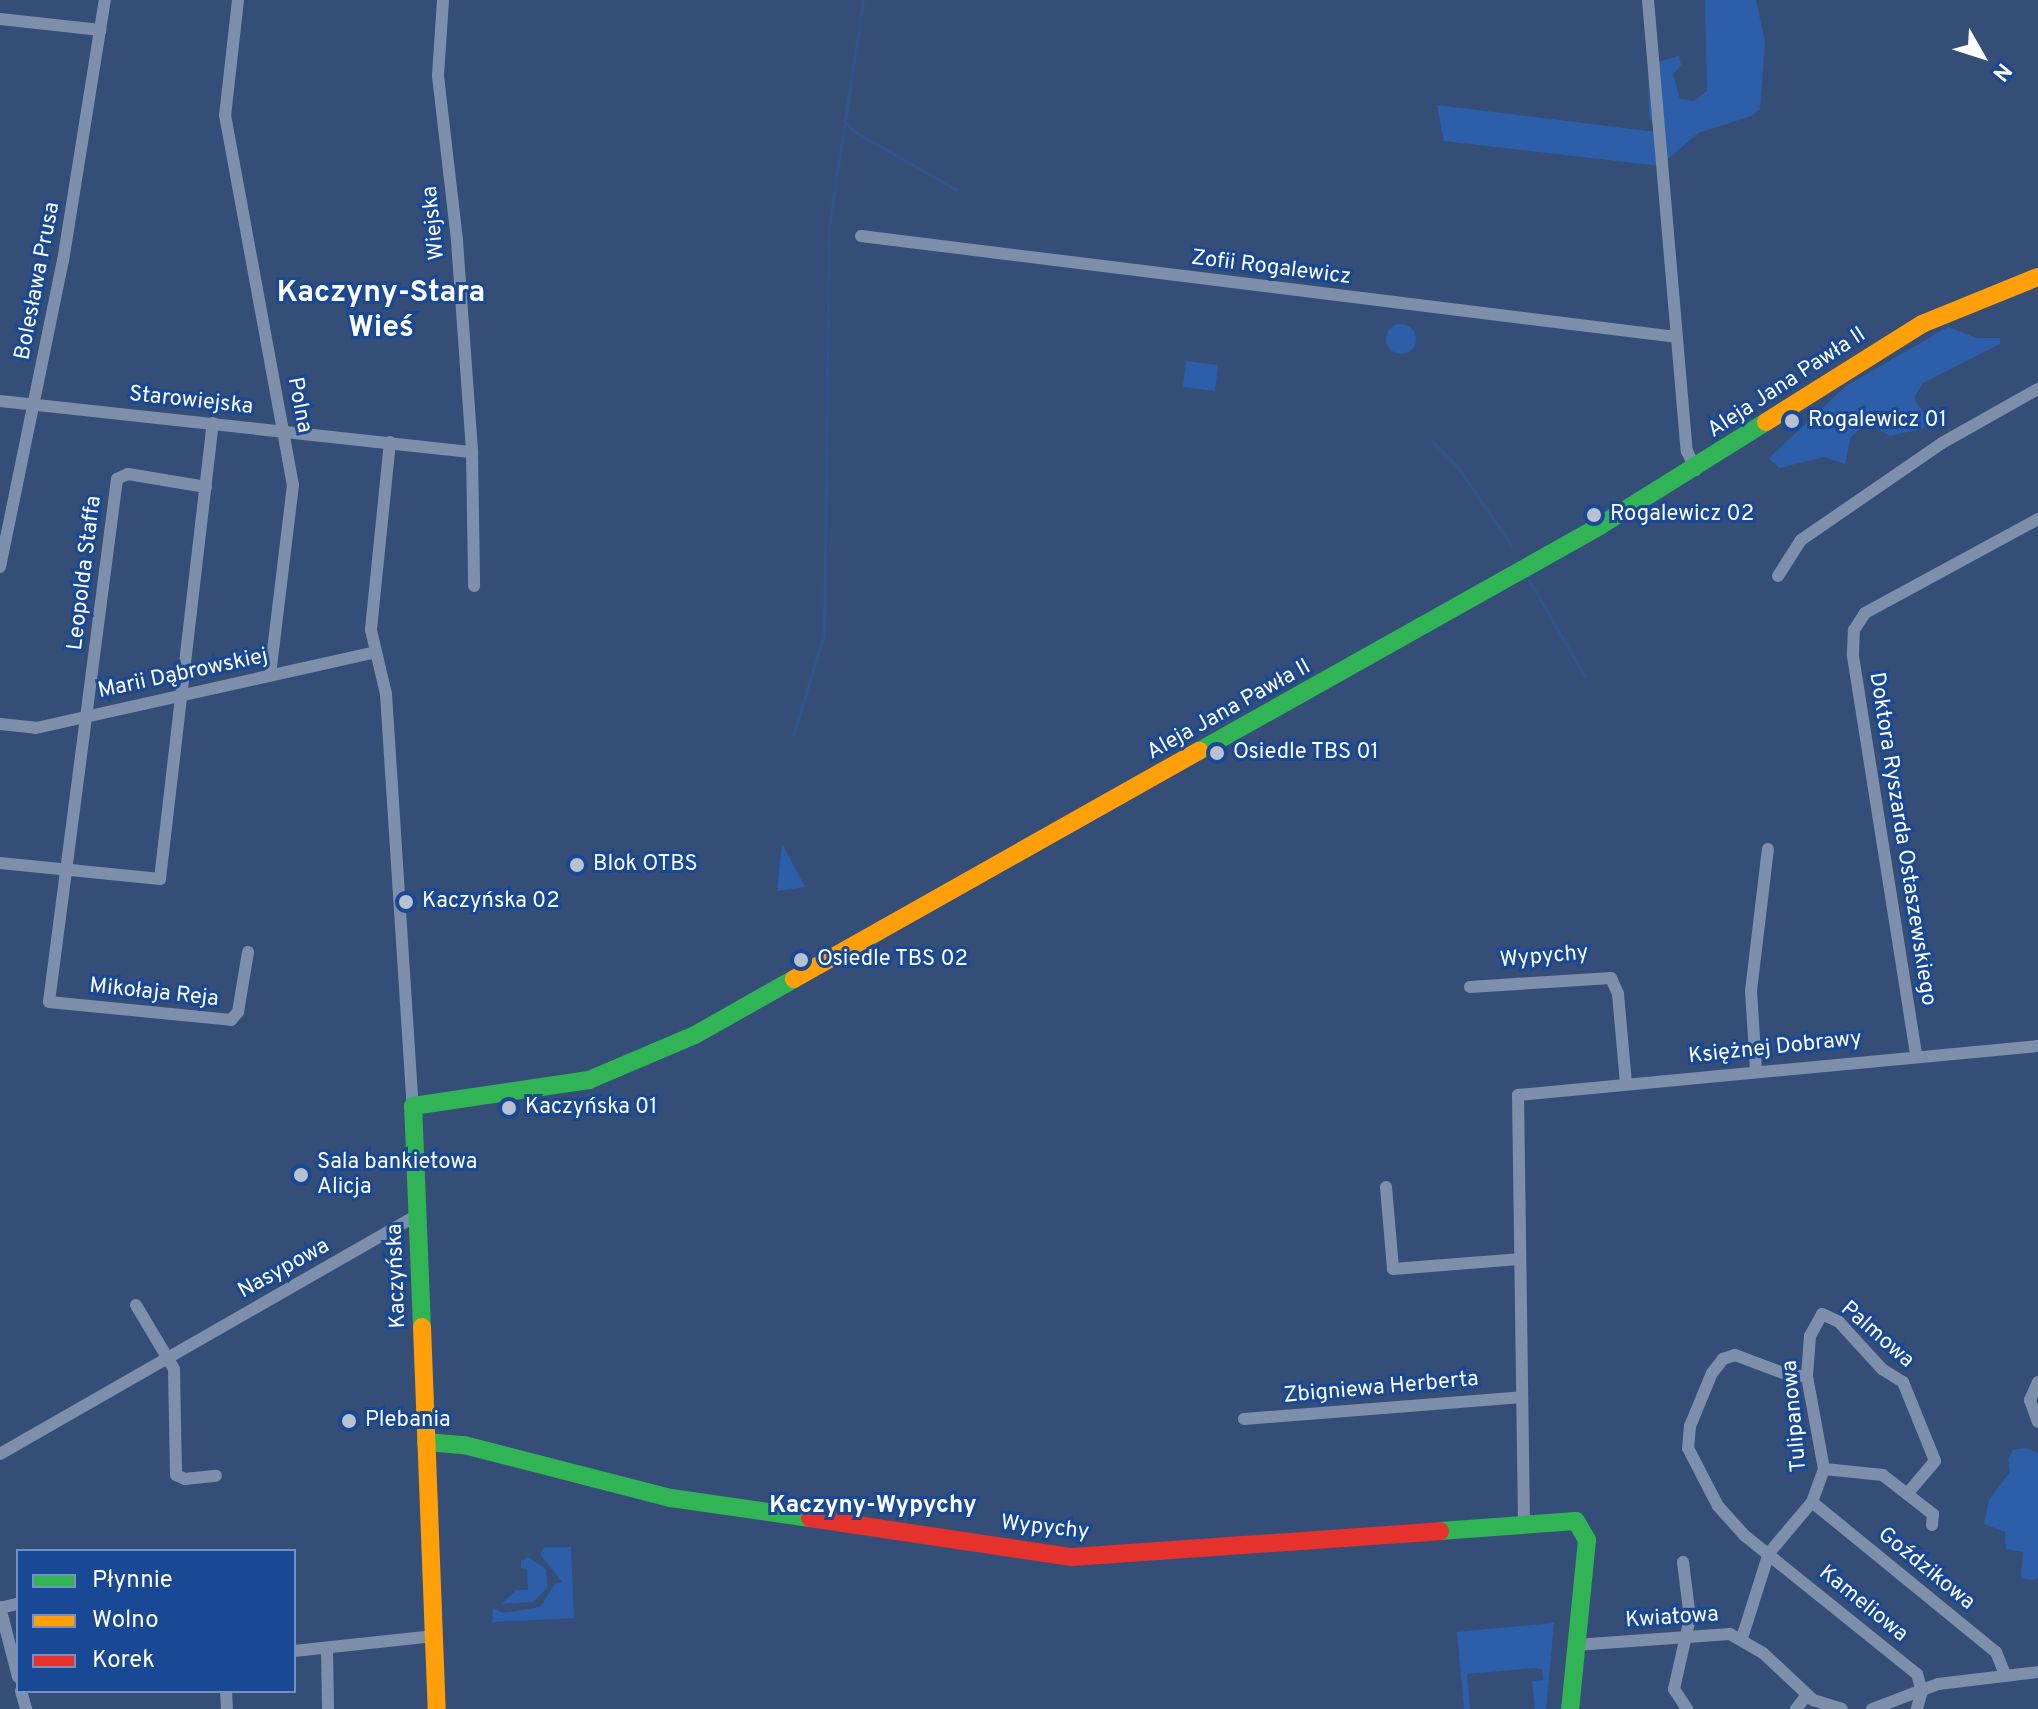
<!DOCTYPE html>
<html>
<head>
<meta charset="utf-8">
<style>
	body { margin:0 }
	#map { position:relative; width:2038px; height:1709px; overflow:hidden; background:#354e78; font-family:Overpass,sans-serif }
	div>[style] { position:absolute }
	.green>* { inset:0; background:#2d5eaa }
	.round { border-radius:50% }
	.stream>* { height:3px; margin:-1.5px; padding:0 1.5px; transform-origin:1.5px; border-radius:1.5px; background:#32538a }
	.street>* { height:12px; margin:-6px; padding:0 6px; transform-origin:6px; border-radius:6px; background:#7e8fab }
	.fast>* { height:18px; margin:-9px; padding:0 9px; transform-origin:9px; border-radius:9px; background:#30b455 }
	.slow>* { height:18px; margin:-9px; padding:0 9px; transform-origin:9px; border-radius:9px; background:#ff9f0a }
	.jam>* { height:18px; margin:-9px; padding:0 9px; transform-origin:9px; border-radius:9px; background:#e5322d }
	.dots>* { width:22px; height:22px; translate:-50% -50%; box-sizing:border-box; border:4px solid #194894; border-radius:50% }
	span { translate:-50% -50%; white-space:nowrap; text-align:center; line-height:1.15; -webkit-text-stroke:6px #194894; paint-order:stroke }
	.street-label { font-size:22px; color:#fff }
	.poi-label { font-size:22px; color:#fff }
	.left { translate:0 -50%; text-align:left }
	.neighbourhood-label { font-size:24px; color:#fff; font-weight:700 }
	.district-label { font-size:30px; color:#fff; font-weight:700 }
	.legend { position:absolute; left:16px; top:1549px; width:280px; height:144px; box-sizing:border-box; background:#194894; border:2px solid #7591bf; margin:0; padding:10px 14px; list-style:none; font-size:24px; color:#fff }
	.legend li { display:flex; align-items:center; gap:16px; height:40px }
	.legend b { width:40px; border:2px solid #7591bf }
	.north { position:absolute; left:1942px; top:16px; width:80px; height:80px; -webkit-text-stroke:6px #194894; paint-order:stroke; rotate:129deg; font-size:22px; font-weight:700; line-height:32px; text-align:center; color:#fff }
	.north::after { content:''; display:block; margin:auto; width:28px; height:36px; background:#fff; clip-path:polygon(50% 0,100% 100%,50% 72%,0 100%) }
</style>
</head>
<body>
<div id="map">
	<div class="green">
		<div style="clip-path:polygon(1705px 0,1756px 0,1765px 42px,1760px 109px,1751px 116px,1698px 133px,1660px 166px,1444px 141px,1437px 105px,1656px 132px,1649px 117px,1648px 65px,1679px 56px,1681px 65px,1673px 74px,1680px 99px,1694px 101px,1707px 91px)"></div>
		<div class="round" style="left:1386px;top:324px;width:30px;height:30px"></div>
		<div style="clip-path:polygon(1948px 327px,1977px 338px,2000px 338px,2000px 344px,1923px 383px,1914px 398px,1925px 416px,1924px 428px,1890px 436px,1867px 423px,1851px 437px,1845px 464px,1824px 457px,1779px 468px,1769px 458px,1846px 386px)"></div>
		<div style="clip-path:polygon(1186px 361px,1218px 365px,1215px 391px,1183px 387px)"></div>
		<div style="clip-path:polygon(782px 844px,805px 887px,777px 891px)"></div>
		<div style="clip-path:polygon(2026px 1448px,2038px 1453px,2038px 1578px,2033px 1580px,2021px 1578px,2023px 1552px,2006px 1549px,2005px 1532px,1984px 1524px,1989px 1500px,2010px 1472px,2008px 1459px,2013px 1450px)"></div>
		<div style="clip-path:polygon(544px 1547px,571px 1547px,574px 1618px,492px 1622px,493px 1608px,503px 1613px,540px 1607px,555px 1584px,562px 1582px,540px 1554px)"></div>
		<div style="clip-path:polygon(528px 1557px,546px 1569px,547px 1588px,533px 1602px,502px 1604px,516px 1590px,528px 1590px,527px 1569px,521px 1568px,521px 1561px)"></div>
		<div style="clip-path:polygon(1554px 1623px,1546px 1709px,1535px 1709px,1532px 1681px,1543px 1680px,1542px 1669px,1534px 1668px,1467px 1674px,1470px 1709px,1464px 1709px,1457px 1632px)"></div>
	</div>
	<div class="stream">
		<div style="left:845px;top:122px;width:14px;rotate:45deg"></div>
		<div style="left:855px;top:132px;width:117px;rotate:29.6deg"></div>
		<div style="left:1432px;top:441px;width:35px;rotate:45deg"></div>
		<div style="left:1457px;top:466px;width:96px;rotate:55.6deg"></div>
		<div style="left:1529px;top:580px;width:112px;rotate:60deg"></div>
		<div style="left:793px;top:735px;width:105px;rotate:-72.8deg"></div>
		<div style="left:824px;top:635px;width:409px;rotate:-89.3deg"></div>
		<div style="left:829px;top:226px;width:229px;rotate:-81.4deg"></div>
	</div>
	<div class="street">
		<div style="left:238px;top:0;width:116px;rotate:96.4deg"></div>
		<div style="left:225px;top:115px;width:376px;rotate:79.6deg"></div>
		<div style="left:293px;top:485px;width:192px;rotate:96.9deg"></div>
		<div style="left:443px;top:0;width:76px;rotate:93.8deg"></div>
		<div style="left:438px;top:76px;width:166px;rotate:83.4deg"></div>
		<div style="left:457px;top:241px;width:212px;rotate:85.9deg"></div>
		<div style="left:472px;top:452px;width:134px;rotate:89.1deg"></div>
		<div style="left:1648px;top:0;width:453px;rotate:85.1deg"></div>
		<div style="left:1687px;top:451px;width:21px;rotate:65deg"></div>
		<div style="left:0;top:19px;width:101px;rotate:6.3deg"></div>
		<div style="left:861px;top:236px;width:821px;rotate:7.06deg"></div>
		<div style="left:0;top:401px;width:475px;rotate:6.2deg"></div>
		<div style="left:390px;top:442px;width:189px;rotate:95.8deg"></div>
		<div style="left:371px;top:630px;width:66px;rotate:76.8deg"></div>
		<div style="left:386px;top:694px;width:413px;rotate:86.3deg"></div>
		<div style="left:206px;top:487px;width:79px;rotate:-170.5deg"></div>
		<div style="left:128px;top:474px;width:12px;rotate:156deg"></div>
		<div style="left:117px;top:479px;width:527px;rotate:97.41deg"></div>
		<div style="left:49px;top:1002px;width:183px;rotate:5.6deg"></div>
		<div style="left:231px;top:1020px;width:11px;rotate:-49deg"></div>
		<div style="left:238px;top:1012px;width:61px;rotate:-80.5deg"></div>
		<div style="left:0;top:567px;width:312px;rotate:-78.4deg"></div>
		<div style="left:63px;top:261px;width:264px;rotate:-80.9deg"></div>
		<div style="left:1778px;top:576px;width:43px;rotate:-57.4deg"></div>
		<div style="left:1801px;top:540px;width:171px;rotate:-34.5deg"></div>
		<div style="left:1942px;top:443px;width:110px;rotate:-29.4deg"></div>
		<div style="left:0;top:724px;width:36px;rotate:6deg"></div>
		<div style="left:36px;top:728px;width:347px;rotate:-12.6deg"></div>
		<div style="left:0;top:863px;width:161px;rotate:5.7deg"></div>
		<div style="left:160px;top:879px;width:459px;rotate:-83.4deg"></div>
		<div style="left:1470px;top:987px;width:141px;rotate:-3.7deg"></div>
		<div style="left:1611px;top:978px;width:17px;rotate:66deg"></div>
		<div style="left:1618px;top:994px;width:89px;rotate:84.9deg"></div>
		<div style="left:1916px;top:1054px;width:405px;rotate:-99deg"></div>
		<div style="left:1853px;top:654px;width:24px;rotate:-88deg"></div>
		<div style="left:1854px;top:630px;width:20px;rotate:-57deg"></div>
		<div style="left:1865px;top:613px;width:197px;rotate:-28.5deg"></div>
		<div style="left:1756px;top:1070px;width:79px;rotate:-93.6deg"></div>
		<div style="left:1751px;top:991px;width:143px;rotate:-83.2deg"></div>
		<div style="left:1386px;top:1187px;width:82px;rotate:85.1deg"></div>
		<div style="left:1393px;top:1269px;width:126px;rotate:-4.5deg"></div>
		<div style="left:136px;top:1305px;width:74px;rotate:59.3deg"></div>
		<div style="left:174px;top:1369px;width:106px;rotate:88.9deg"></div>
		<div style="left:176px;top:1475px;width:10px;rotate:24deg"></div>
		<div style="left:185px;top:1479px;width:31px;rotate:-6deg"></div>
		<div style="left:1807px;top:1376px;width:16px;rotate:180deg"></div>
		<div style="left:1791px;top:1376px;width:60px;rotate:-159.4deg"></div>
		<div style="left:1735px;top:1355px;width:13px;rotate:162deg"></div>
		<div style="left:1723px;top:1359px;width:18px;rotate:128deg"></div>
		<div style="left:1712px;top:1373px;width:57px;rotate:112.5deg"></div>
		<div style="left:1690px;top:1426px;width:22px;rotate:95deg"></div>
		<div style="left:1688px;top:1448px;width:65px;rotate:62.7deg"></div>
		<div style="left:1718px;top:1506px;width:39px;rotate:48deg"></div>
		<div style="left:1744px;top:1535px;width:222px;rotate:38.8deg"></div>
		<div style="left:1917px;top:1674px;width:18px;rotate:74deg"></div>
		<div style="left:1922px;top:1691px;width:19px;rotate:106deg"></div>
		<div style="left:2038px;top:1382px;width:20px;rotate:114deg"></div>
		<div style="left:2030px;top:1400px;width:23px;rotate:70deg"></div>
		<div style="left:1244px;top:1419px;width:279px;rotate:-4.5deg"></div>
		<div style="left:0;top:1454px;width:482px;rotate:-29.8deg"></div>
		<div style="left:1907px;top:1494px;width:33px;rotate:38deg"></div>
		<div style="left:1933px;top:1514px;width:11px;rotate:95deg"></div>
		<div style="left:1812px;top:1502px;width:237px;rotate:39.2deg"></div>
		<div style="left:1996px;top:1652px;width:24px;rotate:68deg"></div>
		<div style="left:1524px;top:1524px;width:429px;rotate:-90.8deg"></div>
		<div style="left:1518px;top:1095px;width:522px;rotate:-5.38deg"></div>
		<div style="left:1683px;top:1562px;width:56px;rotate:82.9deg"></div>
		<div style="left:1690px;top:1618px;width:73px;rotate:102.7deg"></div>
		<div style="left:1674px;top:1689px;width:24px;rotate:57deg"></div>
		<div style="left:0;top:1607px;width:72px;rotate:75.6deg"></div>
		<div style="left:0;top:1608px;width:18px;rotate:-13deg"></div>
		<div style="left:1742px;top:1638px;width:89px;rotate:-72.4deg"></div>
		<div style="left:1769px;top:1553px;width:67px;rotate:-49.9deg"></div>
		<div style="left:1812px;top:1502px;width:35px;rotate:-70deg"></div>
		<div style="left:1824px;top:1469px;width:95px;rotate:-100.4deg"></div>
		<div style="left:1807px;top:1376px;width:40px;rotate:-85.7deg"></div>
		<div style="left:1810px;top:1336px;width:25px;rotate:-61deg"></div>
		<div style="left:1822px;top:1314px;width:19px;rotate:25deg"></div>
		<div style="left:1839px;top:1322px;width:64px;rotate:47.5deg"></div>
		<div style="left:1882px;top:1369px;width:25px;rotate:32deg"></div>
		<div style="left:1903px;top:1382px;width:85px;rotate:67.9deg"></div>
		<div style="left:1935px;top:1461px;width:43px;rotate:130.3deg"></div>
		<div style="left:1907px;top:1494px;width:31px;rotate:-142deg"></div>
		<div style="left:1883px;top:1475px;width:59px;rotate:-174.2deg"></div>
		<div style="left:1575px;top:1645px;width:155px;rotate:-4.1deg"></div>
		<div style="left:1730px;top:1634px;width:38px;rotate:30deg"></div>
		<div style="left:1763px;top:1653px;width:69px;rotate:43.2deg"></div>
		<div style="left:1813px;top:1700px;width:30px;rotate:17deg"></div>
		<div style="left:327px;top:1649px;width:60px;rotate:89deg"></div>
		<div style="left:294px;top:1651px;width:141px;rotate:-6.1deg"></div>
		<div style="left:21px;top:1691px;width:19px;rotate:74deg"></div>
		<div style="left:226px;top:1691px;width:18px;rotate:87deg"></div>
		<div style="left:1796px;top:1709px;width:18px;rotate:-52deg"></div>
		<div style="left:1872px;top:1709px;width:71px;rotate:-20.7deg"></div>
		<div style="left:1938px;top:1684px;width:101px;rotate:-6.8deg"></div>
	</div>
	<div class="fast">
		<div style="left:1199px;top:751px;width:461px;rotate:-29.3deg"></div>
		<div style="left:1601px;top:525px;width:195px;rotate:-32deg"></div>
		<div style="left:422px;top:1327px;width:221px;rotate:-92.3deg"></div>
		<div style="left:413px;top:1106px;width:178px;rotate:-8.4deg"></div>
		<div style="left:589px;top:1080px;width:115px;rotate:-23deg"></div>
		<div style="left:695px;top:1035px;width:114px;rotate:-29.5deg"></div>
		<div style="left:426px;top:1442px;width:38px;rotate:5deg"></div>
		<div style="left:464px;top:1445px;width:214px;rotate:14.4deg"></div>
		<div style="left:671px;top:1498px;width:140px;rotate:8.2deg"></div>
		<div style="left:1440px;top:1531px;width:136px;rotate:-4.2deg"></div>
		<div style="left:1576px;top:1521px;width:22px;rotate:60deg"></div>
		<div style="left:1587px;top:1540px;width:170px;rotate:95.7deg"></div>
	</div>
	<div class="slow">
		<div style="left:1766px;top:422px;width:184px;rotate:-32.1deg"></div>
		<div style="left:1922px;top:324px;width:125px;rotate:-22.1deg"></div>
		<div style="left:794px;top:979px;width:465px;rotate:-29.4deg"></div>
		<div style="left:422px;top:1327px;width:382px;rotate:87.8deg"></div>
	</div>
	<div class="jam">
		<div style="left:810px;top:1518px;width:265px;rotate:8.5deg"></div>
		<div style="left:1072px;top:1557px;width:369px;rotate:-4deg"></div>
	</div>
	<div class="dots">
		<div style="left:1792px;top:421px;background:#b8c1d0"></div>
		<div style="left:1594px;top:515px;background:#b8c1d0"></div>
		<div style="left:1217px;top:753px;background:#b8c1d0"></div>
		<div style="left:577px;top:865px;background:#b8c1d0"></div>
		<div style="left:406px;top:902px;background:#b8c1d0"></div>
		<div style="left:801px;top:960px;background:#b8c1d0"></div>
		<div style="left:509px;top:1108px;background:#b8c1d0"></div>
		<div style="left:301px;top:1175px;background:#b8c1d0"></div>
		<div style="left:349px;top:1421px;background:#b8c1d0"></div>
	</div>
	<div class="street-label">
		<span style="left:434px;top:223px;rotate:-96deg">Wiejska</span>
		<span style="left:1271px;top:268px;rotate:7deg">Zofii Rogalewicz</span>
		<span style="left:38px;top:281px;rotate:-79deg">Bolesława Prusa</span>
		<span style="left:1787px;top:383px;rotate:-33deg">Aleja Jana Pawła II</span>
		<span style="left:191px;top:401px;rotate:6deg">Starowiejska</span>
		<span style="left:299px;top:405px;rotate:79deg">Polna</span>
		<span style="left:85px;top:573px;rotate:-83deg">Leopolda Staffa</span>
		<span style="left:183px;top:674px;rotate:-12deg">Marii Dąbrowskiej</span>
		<span style="left:1229px;top:710px;rotate:-29deg">Aleja Jana Pawła II</span>
		<span style="left:1902px;top:839px;rotate:81deg">Doktora Ryszarda Ostaszewskiego</span>
		<span style="left:1544px;top:957px;rotate:-5deg">Wypychy</span>
		<span style="left:154px;top:993px;rotate:6deg">Mikołaja Reja</span>
		<span style="left:1775px;top:1048px;rotate:-6deg">Księżnej Dobrawy</span>
		<span style="left:284px;top:1269px;rotate:-29deg">Nasypowa</span>
		<span style="left:397px;top:1276px;rotate:-92deg">Kaczyńska</span>
		<span style="left:1877px;top:1335px;rotate:41deg">Palmowa</span>
		<span style="left:1381px;top:1388px;rotate:-5deg">Zbigniewa Herberta</span>
		<span style="left:1795px;top:1416px;rotate:-95deg">Tulipanowa</span>
		<span style="left:1045px;top:1528px;rotate:6deg">Wypychy</span>
		<span style="left:1926px;top:1569px;rotate:39deg">Goździkowa</span>
		<span style="left:1863px;top:1604px;rotate:39deg">Kameliowa</span>
		<span style="left:1672px;top:1618px;rotate:-4deg">Kwiatowa</span>
	</div>
	<div class="poi-label">
		<span class="left" style="left:1808px;top:421px">Rogalewicz 01</span>
		<span class="left" style="left:1610px;top:515px">Rogalewicz 02</span>
		<span class="left" style="left:1233px;top:753px">Osiedle TBS 01</span>
		<span class="left" style="left:593px;top:865px">Blok OTBS</span>
		<span class="left" style="left:422px;top:902px">Kaczyńska 02</span>
		<span class="left" style="left:817px;top:960px">Osiedle TBS 02</span>
		<span class="left" style="left:525px;top:1108px">Kaczyńska 01</span>
		<span class="left" style="left:317px;top:1175px">Sala bankietowa<br>Alicja</span>
		<span class="left" style="left:365px;top:1421px">Plebania</span>
	</div>
	<div class="neighbourhood-label">
		<span style="left:873px;top:1507px">Kaczyny-Wypychy</span>
	</div>
	<div class="district-label">
		<span style="left:381px;top:311px">Kaczyny-Stara<br>Wieś</span>
	</div>
	<ul class="legend">
	<li><b style="height:10px;background:#30b455"></b>Płynnie</li>
	<li><b style="height:10px;background:#ff9f0a"></b>Wolno</li>
	<li><b style="height:10px;background:#e5322d"></b>Korek</li>
	</ul>
	<div class="north">N</div>
</div>
</body>
</html>
